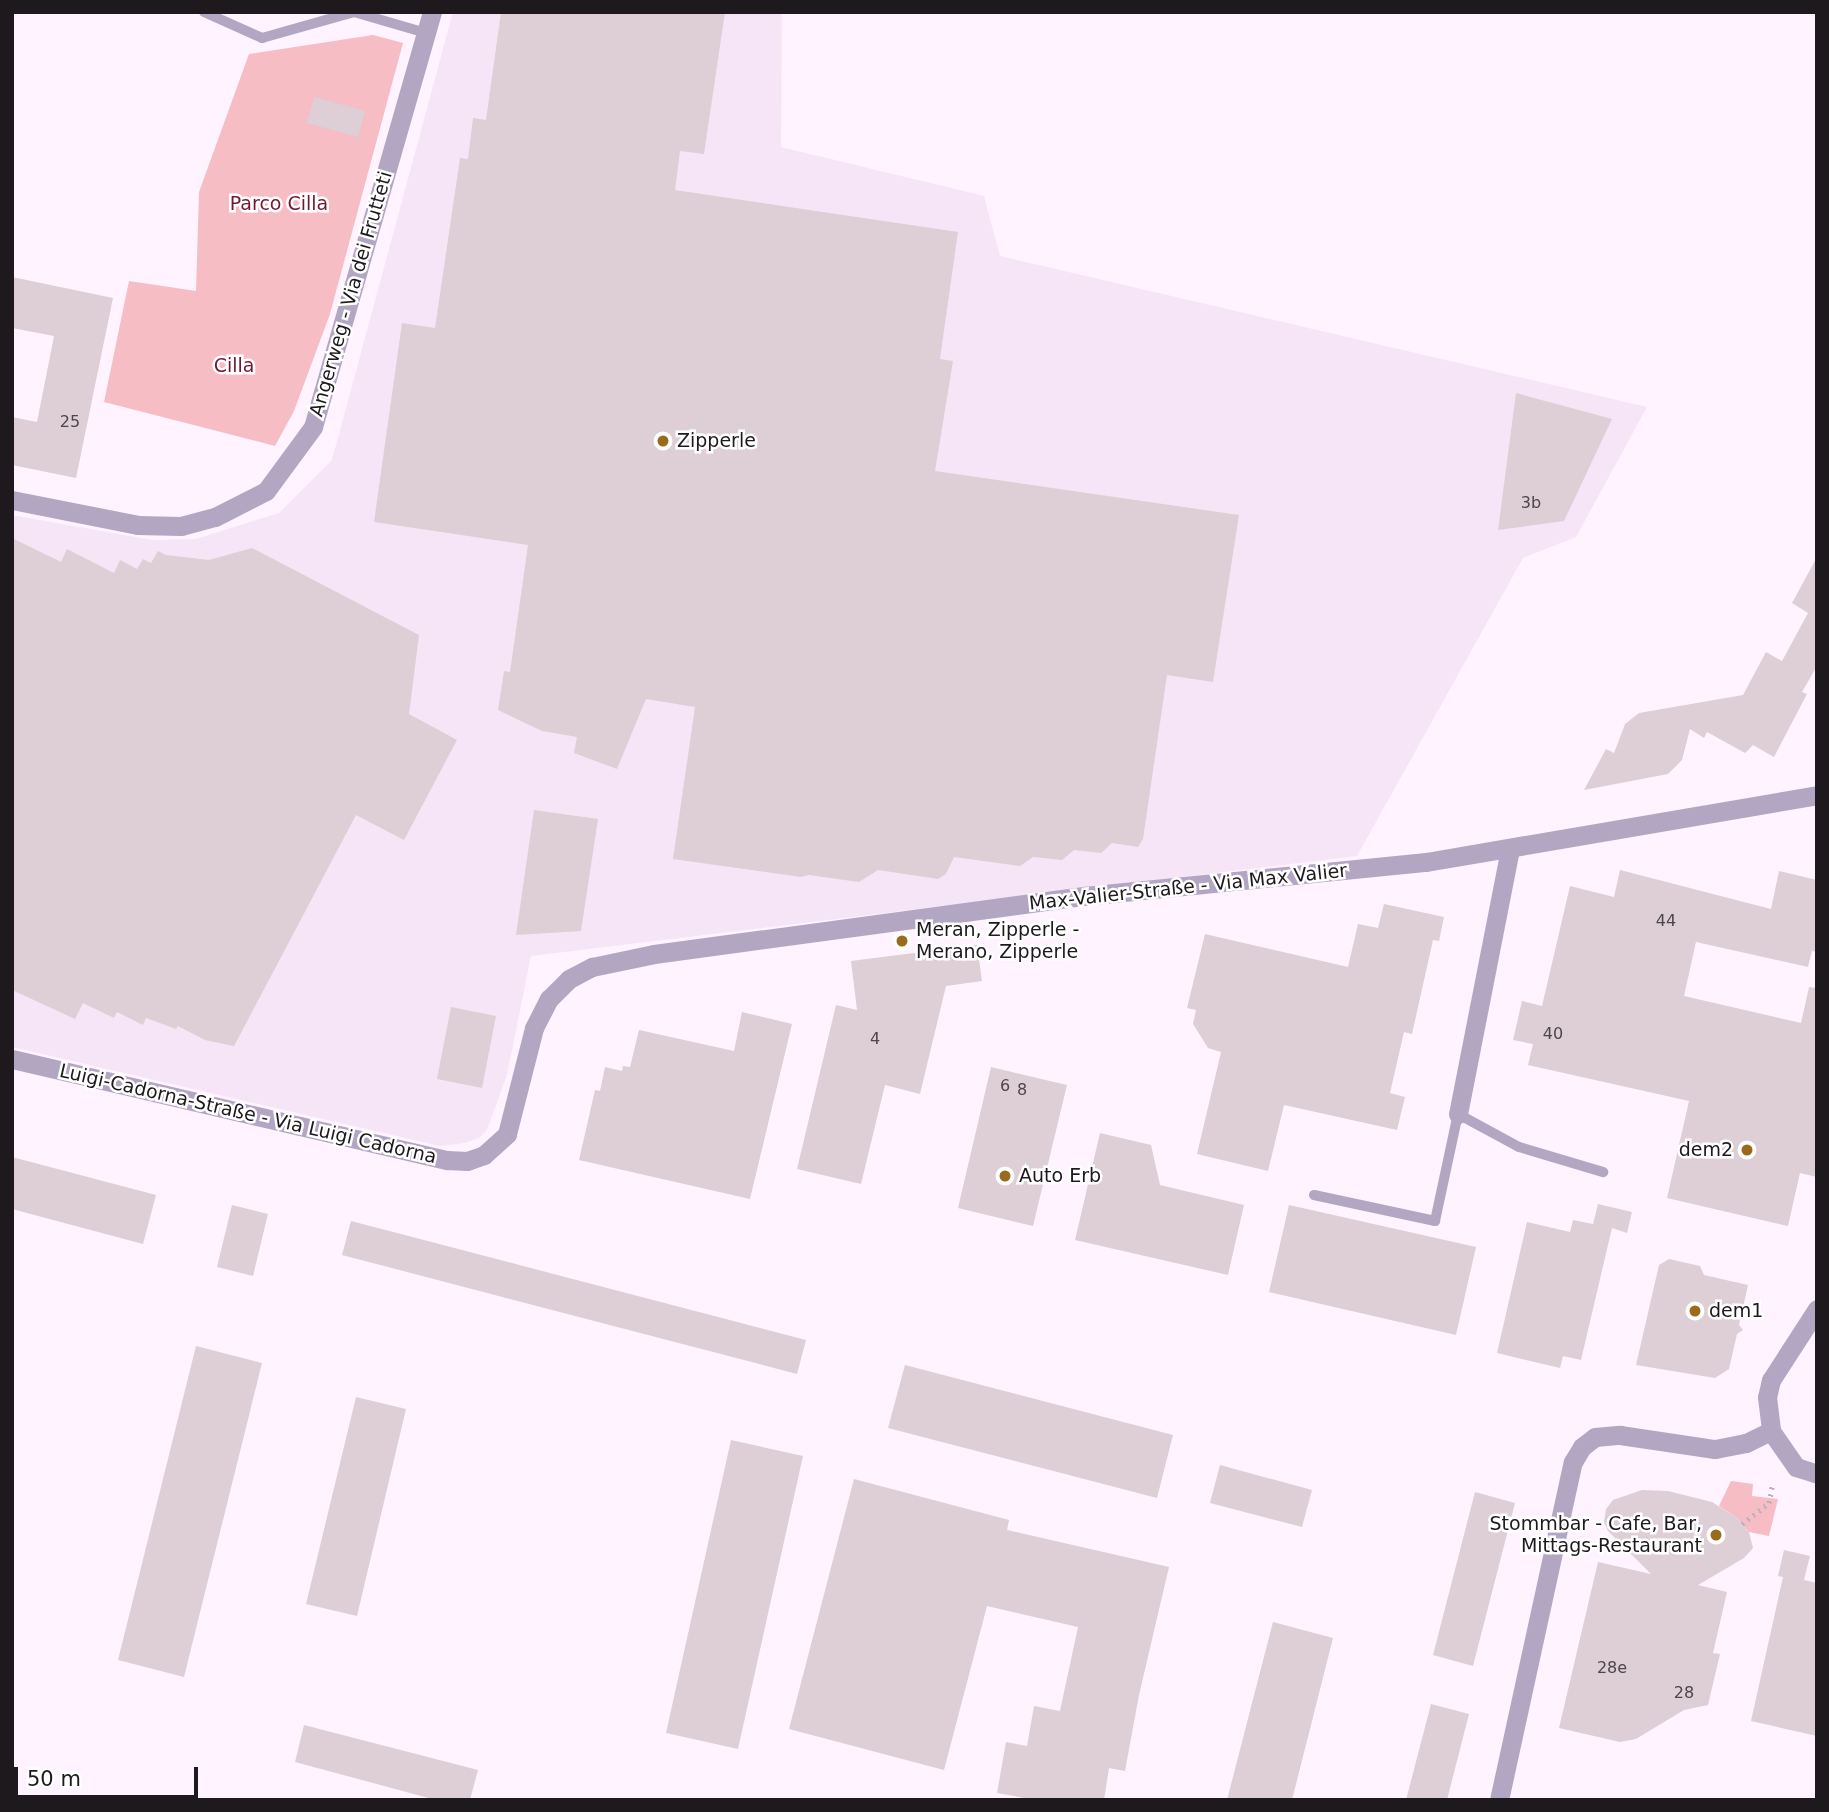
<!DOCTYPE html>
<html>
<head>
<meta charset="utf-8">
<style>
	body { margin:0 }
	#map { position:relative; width:1829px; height:1812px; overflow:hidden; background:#fef3fe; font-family:"DejaVu Sans",sans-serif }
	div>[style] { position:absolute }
	.built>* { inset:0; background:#f6e5f6 }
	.green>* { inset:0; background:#f7bdc5 }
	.building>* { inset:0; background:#ddcfd5 }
	.path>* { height:4.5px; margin-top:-2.25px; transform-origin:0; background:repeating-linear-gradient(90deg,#b9b0b9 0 2px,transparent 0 7px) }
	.lane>* { height:10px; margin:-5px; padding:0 5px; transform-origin:5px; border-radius:5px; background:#b2a6c3 }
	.street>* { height:19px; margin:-9.5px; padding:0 9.5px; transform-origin:9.5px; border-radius:9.5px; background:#b2a6c3 }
	.dots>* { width:19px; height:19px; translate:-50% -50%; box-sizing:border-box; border:4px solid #fff; border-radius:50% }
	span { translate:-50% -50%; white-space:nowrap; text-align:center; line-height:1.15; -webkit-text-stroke:5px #fff; paint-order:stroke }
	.number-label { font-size:16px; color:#4d464b }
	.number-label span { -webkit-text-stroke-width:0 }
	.park-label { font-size:19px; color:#741732 }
	.street-label { font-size:19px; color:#1d191d }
	.poi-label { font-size:19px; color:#1d191d }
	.left { translate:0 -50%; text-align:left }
	.right { translate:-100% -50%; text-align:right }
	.frame { position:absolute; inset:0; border:14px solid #1d191d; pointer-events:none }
	.scale { position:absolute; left:14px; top:1767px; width:184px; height:32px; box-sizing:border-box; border:4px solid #1d191d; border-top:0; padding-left:9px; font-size:21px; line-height:24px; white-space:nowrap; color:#1d191d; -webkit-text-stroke:5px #fff; paint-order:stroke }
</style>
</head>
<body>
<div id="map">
	<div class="built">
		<div style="clip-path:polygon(453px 12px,782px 12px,781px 147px,984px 196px,1000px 256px,1647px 407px,1576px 537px,1523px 558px,1357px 856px,531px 956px,507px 1075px,487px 1130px,479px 1138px,464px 1143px,440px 1146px,12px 1047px,12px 515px,152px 540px,196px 539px,279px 513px,332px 460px)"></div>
	</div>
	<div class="green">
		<div style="clip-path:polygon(373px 35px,403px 43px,330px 314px,294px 411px,275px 446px,104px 402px,129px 281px,196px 291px,199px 192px,249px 54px)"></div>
		<div style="clip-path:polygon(1731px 1481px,1753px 1484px,1752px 1496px,1778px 1499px,1769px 1536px,1749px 1532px,1737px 1518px,1719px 1506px)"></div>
	</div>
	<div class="building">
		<div style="clip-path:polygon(501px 12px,725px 12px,704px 154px,680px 151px,675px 190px,958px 232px,940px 359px,953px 361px,935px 471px,1239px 515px,1213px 682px,1167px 675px,1143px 839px,1138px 847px,1112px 843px,1101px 853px,1074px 850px,1062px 860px,1033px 857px,1020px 866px,954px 857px,946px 874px,938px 879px,878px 870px,859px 882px,809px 875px,801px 877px,673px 859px,695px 707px,646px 699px,617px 769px,574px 753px,577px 737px,542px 731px,498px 710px,504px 671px,510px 672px,528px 545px,374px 522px,402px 323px,435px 328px,460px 158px,468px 159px,473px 118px,486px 120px)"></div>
		<div style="clip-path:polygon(314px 97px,365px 111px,358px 137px,307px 123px)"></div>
		<div style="clip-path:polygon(12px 277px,113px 298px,76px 478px,12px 465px,12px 417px,37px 422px,54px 336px,12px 328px)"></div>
		<div style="clip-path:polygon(1516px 393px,1612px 419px,1564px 521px,1498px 530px)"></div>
		<div style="clip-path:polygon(12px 538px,61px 562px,67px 549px,114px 573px,120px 560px,137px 569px,143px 559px,151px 563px,158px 551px,166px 555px,209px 560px,252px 548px,419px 635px,409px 714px,457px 740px,404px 840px,356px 815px,234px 1046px,205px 1040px,178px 1026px,176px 1029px,146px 1018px,143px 1025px,117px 1012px,114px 1018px,83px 1003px,75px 1019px,12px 990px)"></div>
		<div style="clip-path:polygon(1817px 557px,1817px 666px,1802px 692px,1807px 694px,1774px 757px,1753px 745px,1745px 753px,1707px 732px,1704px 738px,1690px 729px,1682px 760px,1668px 774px,1584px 790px,1606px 749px,1614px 753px,1625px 724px,1639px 713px,1743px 695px,1766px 652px,1782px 661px,1808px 613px,1792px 603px)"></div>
		<div style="clip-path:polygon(534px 810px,598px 819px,581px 931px,516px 935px)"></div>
		<div style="clip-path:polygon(1620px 870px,1771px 909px,1779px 871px,1817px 880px,1817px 952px,1812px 951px,1808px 967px,1696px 942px,1684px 996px,1801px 1023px,1809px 987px,1817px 988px,1817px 1177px,1800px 1173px,1788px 1226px,1667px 1198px,1689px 1101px,1528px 1065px,1533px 1044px,1513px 1040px,1522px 1001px,1542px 1006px,1570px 886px,1614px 897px)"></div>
		<div style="clip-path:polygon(1384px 904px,1444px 917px,1439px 941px,1433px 940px,1412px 1034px,1404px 1032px,1390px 1093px,1405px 1097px,1397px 1130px,1284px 1105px,1268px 1171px,1197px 1154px,1221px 1052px,1208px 1048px,1193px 1024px,1196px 1010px,1187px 1008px,1205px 934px,1348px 967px,1358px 924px,1378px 928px)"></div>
		<div style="clip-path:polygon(977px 945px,982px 981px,946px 986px,920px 1094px,885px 1085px,861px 1184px,797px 1169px,836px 1005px,857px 1010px,851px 961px)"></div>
		<div style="clip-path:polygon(451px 1007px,496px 1016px,482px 1088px,437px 1079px)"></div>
		<div style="clip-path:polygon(742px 1012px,792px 1024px,750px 1199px,579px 1160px,595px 1090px,600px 1091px,605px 1067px,622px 1071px,623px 1066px,630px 1067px,639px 1030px,734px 1051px)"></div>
		<div style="clip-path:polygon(991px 1067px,1067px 1085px,1033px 1226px,958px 1208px)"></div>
		<div style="clip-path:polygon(1100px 1133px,1151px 1145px,1160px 1185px,1244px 1205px,1228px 1275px,1075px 1240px)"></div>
		<div style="clip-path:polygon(12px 1157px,156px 1195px,143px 1244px,12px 1209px)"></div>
		<div style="clip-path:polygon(1598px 1204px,1632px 1212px,1627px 1233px,1612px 1228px,1581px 1360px,1563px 1356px,1560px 1368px,1497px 1353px,1527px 1222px,1570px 1232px,1573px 1220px,1593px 1224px)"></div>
		<div style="clip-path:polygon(232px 1205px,268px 1214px,253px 1276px,217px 1267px)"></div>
		<div style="clip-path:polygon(1289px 1205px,1476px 1247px,1456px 1335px,1269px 1292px)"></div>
		<div style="clip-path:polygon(351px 1221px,806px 1340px,797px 1374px,342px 1255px)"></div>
		<div style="clip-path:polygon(1669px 1259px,1700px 1266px,1704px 1275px,1748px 1285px,1739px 1325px,1743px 1330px,1737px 1334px,1729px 1369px,1715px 1378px,1636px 1365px,1659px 1265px)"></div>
		<div style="clip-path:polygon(196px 1346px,262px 1363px,184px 1677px,118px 1660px)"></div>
		<div style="clip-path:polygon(905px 1365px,1173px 1435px,1157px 1498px,888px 1428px)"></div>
		<div style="clip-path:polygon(356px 1397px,406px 1409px,357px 1616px,306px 1604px)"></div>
		<div style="clip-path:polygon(731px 1440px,803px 1456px,738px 1749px,666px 1733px)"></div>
		<div style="clip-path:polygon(1220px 1465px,1312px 1490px,1302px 1527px,1210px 1503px)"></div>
		<div style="clip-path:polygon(854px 1479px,1009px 1520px,1007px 1530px,1169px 1567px,1139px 1695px,1125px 1771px,1109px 1768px,1104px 1800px,1035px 1800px,997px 1793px,1006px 1742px,1027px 1746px,1034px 1706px,1060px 1711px,1078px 1627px,987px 1606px,944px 1770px,789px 1729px)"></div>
		<div style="clip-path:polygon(1642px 1490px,1668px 1491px,1712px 1502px,1737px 1518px,1749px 1532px,1753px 1548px,1744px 1558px,1698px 1585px,1727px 1592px,1713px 1653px,1720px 1654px,1708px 1705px,1684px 1710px,1636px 1739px,1620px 1742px,1559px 1728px,1598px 1562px,1651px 1574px,1608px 1531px,1604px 1522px,1606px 1509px,1613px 1500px)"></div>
		<div style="clip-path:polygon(1475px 1492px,1515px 1503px,1473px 1666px,1433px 1655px)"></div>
		<div style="clip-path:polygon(1784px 1550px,1810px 1556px,1804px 1580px,1817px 1583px,1817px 1736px,1751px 1721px,1783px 1577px,1778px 1576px)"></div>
		<div style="clip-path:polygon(1273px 1622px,1333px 1638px,1292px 1800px,1227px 1800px)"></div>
		<div style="clip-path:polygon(1431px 1704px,1469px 1714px,1447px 1800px,1406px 1800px)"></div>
		<div style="clip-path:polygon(304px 1725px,478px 1770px,470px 1800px,436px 1800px,295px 1762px)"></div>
	</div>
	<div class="path">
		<div style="left:1742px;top:1524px;width:34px;rotate:-38deg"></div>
		<div style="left:1769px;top:1503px;width:17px;rotate:-80deg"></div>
	</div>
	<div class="lane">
		<div style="left:204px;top:12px;width:64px;rotate:24.1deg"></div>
		<div style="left:262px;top:38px;width:96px;rotate:-15.8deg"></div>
		<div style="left:354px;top:12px;width:75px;rotate:16.3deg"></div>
		<div style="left:1314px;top:1195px;width:124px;rotate:12.1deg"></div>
		<div style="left:1435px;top:1221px;width:109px;rotate:-77.9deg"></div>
		<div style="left:1458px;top:1114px;width:69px;rotate:28.4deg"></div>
		<div style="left:1519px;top:1147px;width:88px;rotate:16.6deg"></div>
	</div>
	<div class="street">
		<div style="left:12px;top:500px;width:128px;rotate:11.2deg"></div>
		<div style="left:138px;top:525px;width:43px;rotate:1.3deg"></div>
		<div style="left:181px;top:526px;width:35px;rotate:-15deg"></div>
		<div style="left:215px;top:517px;width:57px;rotate:-27deg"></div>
		<div style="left:266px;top:491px;width:79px;rotate:-53.7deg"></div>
		<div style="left:313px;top:427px;width:432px;rotate:-74deg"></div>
		<div style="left:12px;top:1059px;width:447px;rotate:13.1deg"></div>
		<div style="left:447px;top:1160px;width:20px;rotate:3deg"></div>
		<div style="left:467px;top:1161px;width:18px;rotate:-19deg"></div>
		<div style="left:484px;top:1155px;width:31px;rotate:-42deg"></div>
		<div style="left:507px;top:1134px;width:109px;rotate:-75.7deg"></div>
		<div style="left:534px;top:1028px;width:33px;rotate:-63deg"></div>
		<div style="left:549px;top:999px;width:28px;rotate:-45deg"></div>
		<div style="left:569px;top:979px;width:26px;rotate:-28deg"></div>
		<div style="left:592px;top:967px;width:63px;rotate:-11.8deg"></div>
		<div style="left:654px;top:954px;width:434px;rotate:-7.7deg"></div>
		<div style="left:1084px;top:896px;width:344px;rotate:-5.7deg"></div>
		<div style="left:1426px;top:862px;width:397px;rotate:-9.7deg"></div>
		<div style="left:1458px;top:1114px;width:270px;rotate:-78.9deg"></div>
		<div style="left:1817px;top:1309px;width:85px;rotate:122.9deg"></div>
		<div style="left:1771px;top:1380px;width:17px;rotate:103deg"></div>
		<div style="left:1767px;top:1397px;width:34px;rotate:83deg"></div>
		<div style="left:1771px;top:1431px;width:44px;rotate:55.2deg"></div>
		<div style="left:1796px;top:1467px;width:22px;rotate:18deg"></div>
		<div style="left:1499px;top:1800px;width:346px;rotate:-77.7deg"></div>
		<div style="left:1573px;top:1462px;width:17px;rotate:-59deg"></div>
		<div style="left:1582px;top:1447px;width:16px;rotate:-38deg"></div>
		<div style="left:1595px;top:1437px;width:25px;rotate:-5deg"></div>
		<div style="left:1620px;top:1435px;width:96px;rotate:8.4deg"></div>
		<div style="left:1715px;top:1449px;width:32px;rotate:-11deg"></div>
		<div style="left:1746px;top:1443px;width:28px;rotate:-26deg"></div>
	</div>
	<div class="dots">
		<div style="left:663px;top:441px;background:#9a6b1c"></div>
		<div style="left:902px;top:941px;background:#9a6b1c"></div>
		<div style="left:1747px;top:1150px;background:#9a6b1c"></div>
		<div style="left:1005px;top:1176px;background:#9a6b1c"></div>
		<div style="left:1695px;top:1311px;background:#9a6b1c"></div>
		<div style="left:1716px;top:1535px;background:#9a6b1c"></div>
	</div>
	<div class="number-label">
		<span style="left:70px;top:422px">25</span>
		<span style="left:1531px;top:503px">3b</span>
		<span style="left:1666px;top:921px">44</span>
		<span style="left:1553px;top:1034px">40</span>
		<span style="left:875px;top:1039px">4</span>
		<span style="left:1005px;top:1086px">6</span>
		<span style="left:1022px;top:1090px">8</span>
		<span style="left:1612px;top:1668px">28e</span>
		<span style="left:1684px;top:1693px">28</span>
	</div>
	<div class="park-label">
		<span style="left:279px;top:204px">Parco Cilla</span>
		<span style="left:234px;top:366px">Cilla</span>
	</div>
	<div class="street-label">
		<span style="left:351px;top:294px;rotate:-74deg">Angerweg - Via dei Frutteti</span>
		<span style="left:1188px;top:887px;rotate:-6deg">Max-Valier-Straße - Via Max Valier</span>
		<span style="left:248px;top:1114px;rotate:13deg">Luigi-Cadorna-Straße - Via Luigi Cadorna</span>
	</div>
	<div class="poi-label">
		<span class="left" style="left:677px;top:441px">Zipperle</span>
		<span class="left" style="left:916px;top:941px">Meran, Zipperle -<br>Merano, Zipperle</span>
		<span class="right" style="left:1733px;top:1150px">dem2</span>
		<span class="left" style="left:1019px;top:1176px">Auto Erb</span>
		<span class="left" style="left:1709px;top:1311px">dem1</span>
		<span class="right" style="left:1702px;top:1535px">Stommbar - Cafe, Bar,<br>Mittags-Restaurant</span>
	</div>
	<div class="frame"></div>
	<div class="scale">50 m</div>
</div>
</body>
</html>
